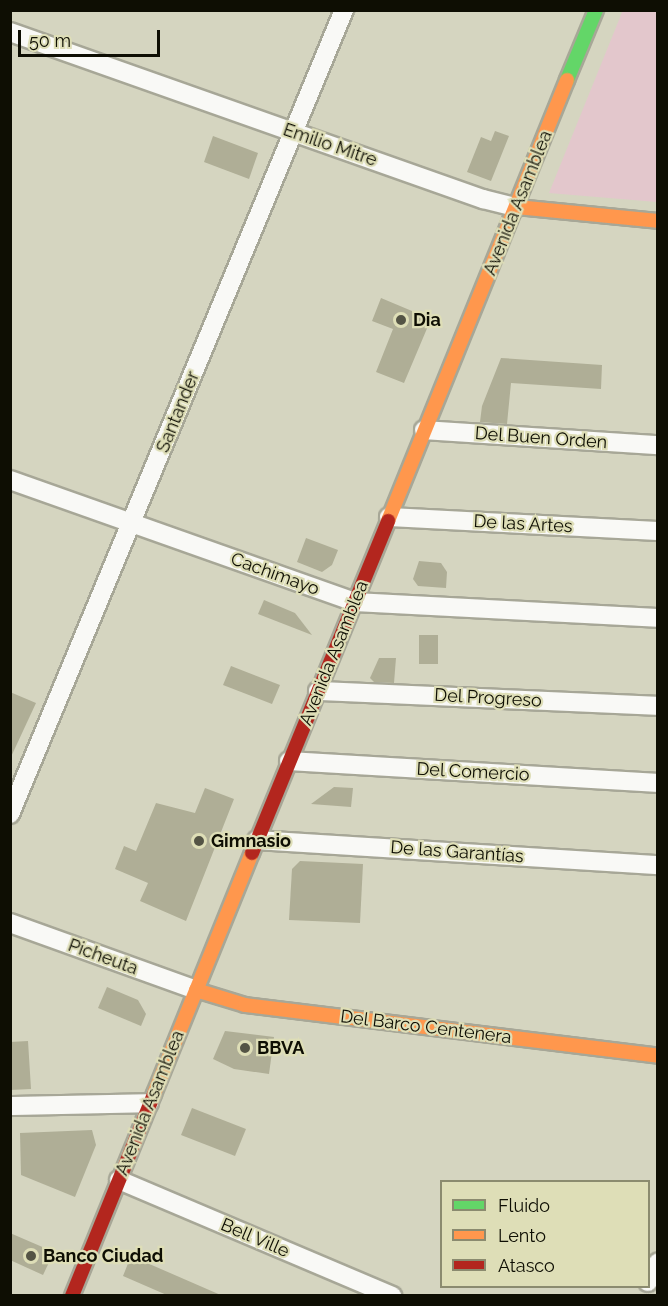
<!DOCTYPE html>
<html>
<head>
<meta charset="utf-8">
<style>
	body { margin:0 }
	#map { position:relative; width:668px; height:1306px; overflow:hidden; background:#d5d5c0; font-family:Raleway,sans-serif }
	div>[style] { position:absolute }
	.green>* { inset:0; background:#e3c7cc }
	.building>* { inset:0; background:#afae96 }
	.roads { filter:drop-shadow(2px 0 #a7a797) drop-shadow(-2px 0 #a7a797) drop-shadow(0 2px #a7a797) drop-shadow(0 -2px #a7a797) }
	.street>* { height:18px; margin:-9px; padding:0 9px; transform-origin:9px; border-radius:9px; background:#f9f9f6 }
	.fast>* { height:14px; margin:-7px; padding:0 7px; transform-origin:7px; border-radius:7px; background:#63d668 }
	.slow>* { height:14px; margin:-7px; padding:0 7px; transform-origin:7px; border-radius:7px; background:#ff974d }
	.jam>* { height:14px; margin:-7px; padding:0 7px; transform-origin:7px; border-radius:7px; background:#b3261e }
	.dots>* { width:16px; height:16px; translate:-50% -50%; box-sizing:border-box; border:3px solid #dedeb7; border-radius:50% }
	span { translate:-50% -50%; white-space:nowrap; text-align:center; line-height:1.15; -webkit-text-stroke:4.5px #dedeb7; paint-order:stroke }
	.street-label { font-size:18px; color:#0e0e03 }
	.poi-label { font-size:18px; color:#0e0e03; font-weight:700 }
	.left { translate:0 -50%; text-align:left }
	.frame { position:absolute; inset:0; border:12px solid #0e0e03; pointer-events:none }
	.legend { position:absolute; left:440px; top:1180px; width:210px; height:108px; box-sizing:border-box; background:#dedeb7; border:2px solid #8b8b6f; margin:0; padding:8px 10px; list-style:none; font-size:18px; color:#0e0e03 }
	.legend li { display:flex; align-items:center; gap:12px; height:30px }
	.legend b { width:30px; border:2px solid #8b8b6f }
	.scale { position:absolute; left:18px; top:30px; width:142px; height:27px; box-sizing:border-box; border:3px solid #0e0e03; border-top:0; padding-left:8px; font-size:18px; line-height:21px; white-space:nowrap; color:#0e0e03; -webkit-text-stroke:4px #dedeb7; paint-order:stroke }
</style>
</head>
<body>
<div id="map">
	<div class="green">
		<div style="clip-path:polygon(623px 10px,657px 11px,657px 202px,549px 193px)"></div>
	</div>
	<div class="building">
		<div style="clip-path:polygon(495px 131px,509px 136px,491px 181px,467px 172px,481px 137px,491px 141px)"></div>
		<div style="clip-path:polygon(213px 136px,258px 153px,249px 179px,204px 162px)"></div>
		<div style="clip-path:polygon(381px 298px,431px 319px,404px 383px,376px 372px,393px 329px,372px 321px)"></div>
		<div style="clip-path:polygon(501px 358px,602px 365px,601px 389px,511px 383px,507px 424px,480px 422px,482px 406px)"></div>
		<div style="clip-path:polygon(306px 538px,338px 550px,332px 565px,322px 572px,297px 562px)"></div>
		<div style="clip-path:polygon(419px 561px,441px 563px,447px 572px,446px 588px,418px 586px,413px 579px)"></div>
		<div style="clip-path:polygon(264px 600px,295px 613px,312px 635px,258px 614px)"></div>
		<div style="clip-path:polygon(419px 635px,438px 635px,438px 664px,419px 664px)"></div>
		<div style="clip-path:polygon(379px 658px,396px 658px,394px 683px,374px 682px,370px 678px)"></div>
		<div style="clip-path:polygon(231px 666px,280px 685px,272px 704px,223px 685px)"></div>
		<div style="clip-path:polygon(10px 692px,36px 703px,10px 759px)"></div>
		<div style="clip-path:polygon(334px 787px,353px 788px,351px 807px,311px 804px)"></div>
		<div style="clip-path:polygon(205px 788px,234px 799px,186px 921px,140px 901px,148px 883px,115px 869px,124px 846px,136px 851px,156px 803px,195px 813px)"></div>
		<div style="clip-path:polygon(300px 861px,363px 864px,360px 923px,289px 920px,292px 869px)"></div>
		<div style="clip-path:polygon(107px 987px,138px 1000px,146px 1014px,141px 1026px,98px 1008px)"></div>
		<div style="clip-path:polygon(225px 1031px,274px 1037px,269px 1074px,234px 1069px,213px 1059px)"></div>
		<div style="clip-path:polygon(28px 1041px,31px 1089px,10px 1090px,10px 1042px)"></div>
		<div style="clip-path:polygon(192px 1108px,246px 1129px,235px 1156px,181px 1135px)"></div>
		<div style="clip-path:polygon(92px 1130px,96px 1145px,75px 1197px,21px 1175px,20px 1133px)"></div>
		<div style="clip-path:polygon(10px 1233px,54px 1252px,43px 1275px,10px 1260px)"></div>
		<div style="clip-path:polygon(131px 1256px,223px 1296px,169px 1296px,123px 1276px)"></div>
	</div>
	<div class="roads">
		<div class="street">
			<div style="left:10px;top:32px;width:502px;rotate:19.45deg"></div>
			<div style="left:483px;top:199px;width:34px;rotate:14deg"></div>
			<div style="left:424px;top:430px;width:234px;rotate:3.7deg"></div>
			<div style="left:10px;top:480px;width:365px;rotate:19.5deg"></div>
			<div style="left:354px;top:602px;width:304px;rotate:3deg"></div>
			<div style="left:389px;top:517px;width:269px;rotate:3deg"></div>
			<div style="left:318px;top:691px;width:340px;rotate:2.5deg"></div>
			<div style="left:289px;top:761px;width:370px;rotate:3.4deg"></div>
			<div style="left:10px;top:814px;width:871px;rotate:-67.44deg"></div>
			<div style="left:257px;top:840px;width:402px;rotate:3.6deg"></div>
			<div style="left:10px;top:923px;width:198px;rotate:19.8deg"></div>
			<div style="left:10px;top:1106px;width:139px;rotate:-1.2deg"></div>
			<div style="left:119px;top:1180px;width:297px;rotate:23deg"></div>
			<div style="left:648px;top:1282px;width:22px;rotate:-63deg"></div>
		</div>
		<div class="fast">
			<div style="left:567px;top:80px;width:76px;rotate:-67.5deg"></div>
		</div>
		<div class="slow">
			<div style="left:516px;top:207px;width:143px;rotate:5.6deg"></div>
			<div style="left:388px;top:521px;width:476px;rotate:-67.9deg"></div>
			<div style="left:196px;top:990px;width:51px;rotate:17deg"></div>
			<div style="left:245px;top:1005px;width:416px;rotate:7deg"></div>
			<div style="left:154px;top:1094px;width:260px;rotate:-67.9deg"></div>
		</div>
		<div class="jam">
			<div style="left:252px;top:853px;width:359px;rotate:-67.7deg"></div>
			<div style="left:72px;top:1296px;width:218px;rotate:-67.9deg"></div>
		</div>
	</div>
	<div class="dots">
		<div style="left:401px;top:320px;background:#545445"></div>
		<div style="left:199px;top:841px;background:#545445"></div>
		<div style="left:245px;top:1048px;background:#545445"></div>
		<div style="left:31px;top:1256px;background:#545445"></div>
	</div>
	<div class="street-label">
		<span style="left:330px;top:145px;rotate:19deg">Emilio Mitre</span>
		<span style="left:518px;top:203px;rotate:-68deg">Avenida Asamblea</span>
		<span style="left:178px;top:412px;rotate:-68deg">Santander</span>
		<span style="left:541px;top:438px;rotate:4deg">Del Buen Orden</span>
		<span style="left:523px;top:524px;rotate:3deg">De las Artes</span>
		<span style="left:275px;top:574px;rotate:20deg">Cachimayo</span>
		<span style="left:334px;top:653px;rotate:-68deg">Avenida Asamblea</span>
		<span style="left:488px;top:698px;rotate:3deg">Del Progreso</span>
		<span style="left:473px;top:772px;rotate:3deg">Del Comercio</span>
		<span style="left:457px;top:852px;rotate:4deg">De las Garantías</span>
		<span style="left:103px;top:957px;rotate:20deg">Picheuta</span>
		<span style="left:426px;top:1027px;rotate:7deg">Del Barco Centenera</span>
		<span style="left:150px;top:1103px;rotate:-68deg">Avenida Asamblea</span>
		<span style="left:255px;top:1238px;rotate:23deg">Bell Ville</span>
	</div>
	<div class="poi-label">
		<span class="left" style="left:413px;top:320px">Dia</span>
		<span class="left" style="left:211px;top:841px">Gimnasio</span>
		<span class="left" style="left:257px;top:1048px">BBVA</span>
		<span class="left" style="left:43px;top:1256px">Banco Ciudad</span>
	</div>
	<div class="frame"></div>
	<ul class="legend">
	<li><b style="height:8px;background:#63d668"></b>Fluido</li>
	<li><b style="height:8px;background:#ff974d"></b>Lento</li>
	<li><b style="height:8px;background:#b3261e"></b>Atasco</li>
	</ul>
	<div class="scale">50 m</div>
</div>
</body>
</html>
